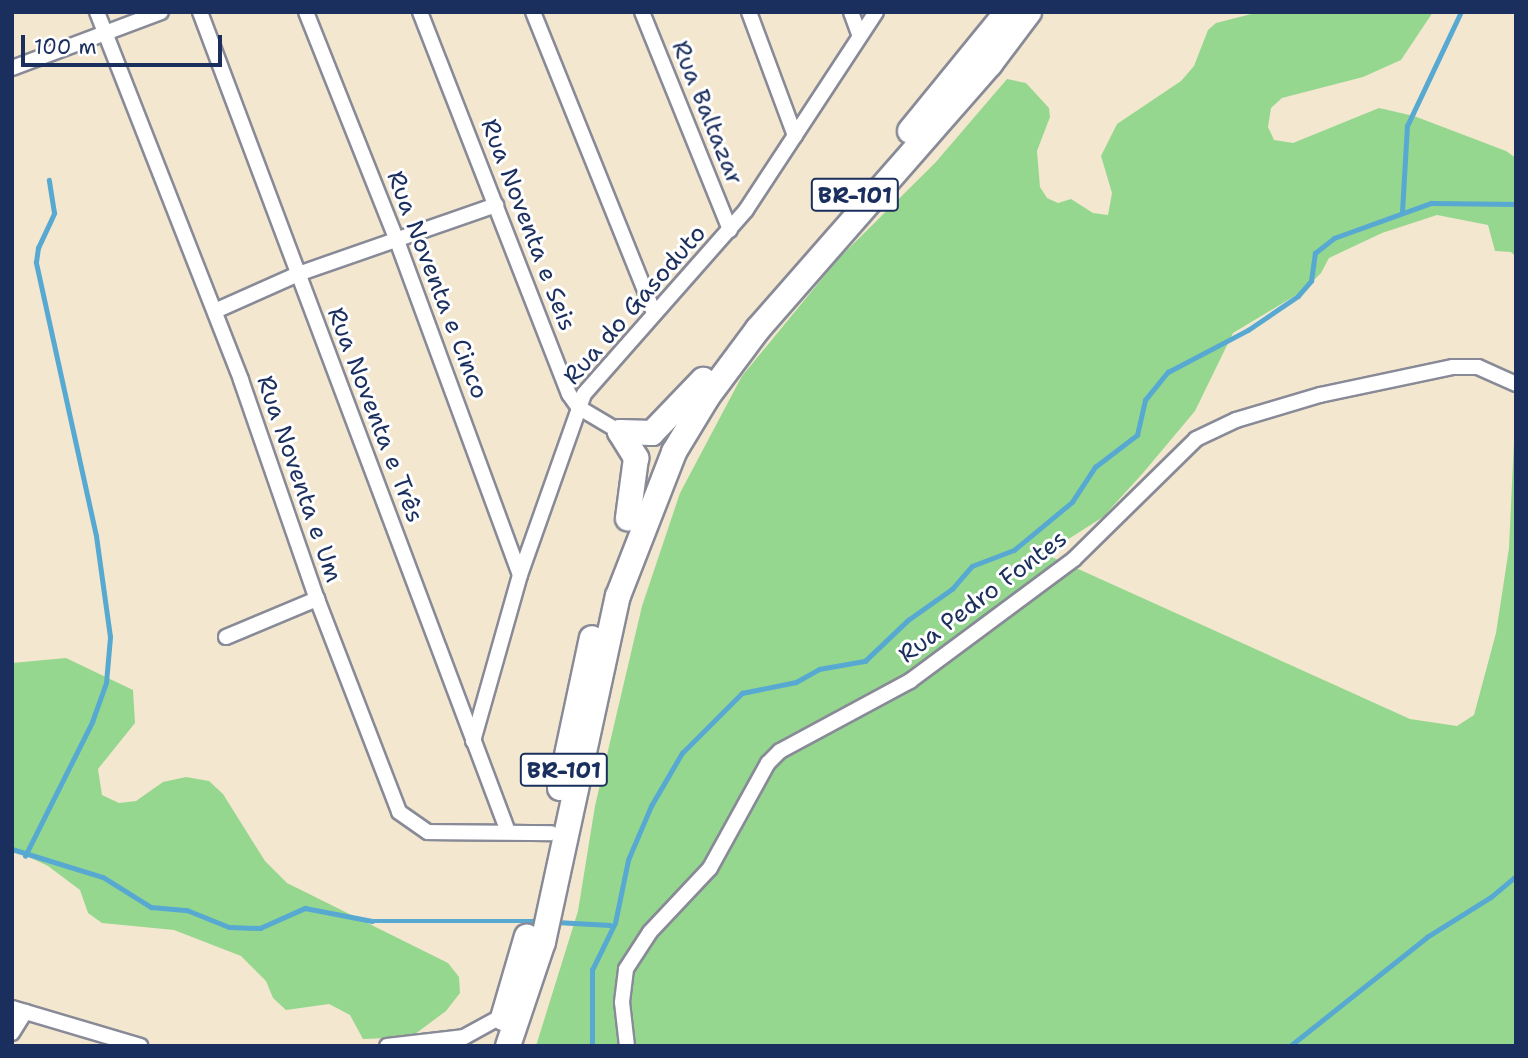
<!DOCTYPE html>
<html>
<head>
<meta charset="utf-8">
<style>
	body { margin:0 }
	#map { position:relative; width:1528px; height:1058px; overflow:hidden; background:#f4e7d0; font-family:"Shantell Sans",sans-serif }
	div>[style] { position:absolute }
	.green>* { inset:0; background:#96d78f }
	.stream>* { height:4.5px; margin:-2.25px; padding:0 2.25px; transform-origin:2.25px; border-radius:2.25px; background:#57a9d2 }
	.roads { filter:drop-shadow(2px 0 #888b97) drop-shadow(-2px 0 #888b97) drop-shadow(0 2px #888b97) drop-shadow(0 -2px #888b97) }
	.minor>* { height:14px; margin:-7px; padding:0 7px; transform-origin:7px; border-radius:7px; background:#fff }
	.motorway>* { height:24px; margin:-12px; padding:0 12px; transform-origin:12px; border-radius:12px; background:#fff }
	span { translate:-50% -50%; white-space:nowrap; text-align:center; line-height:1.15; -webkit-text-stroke:6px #fff; paint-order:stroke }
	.shield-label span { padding:2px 5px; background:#fff; border:2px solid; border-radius:5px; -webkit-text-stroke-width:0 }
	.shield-label { font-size:23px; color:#1b2f5e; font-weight:700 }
	.street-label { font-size:24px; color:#1b2f5e }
	.frame { position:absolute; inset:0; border:14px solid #1b2f5e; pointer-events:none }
	.scale { position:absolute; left:21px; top:35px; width:201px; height:32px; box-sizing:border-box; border:4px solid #1b2f5e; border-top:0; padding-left:9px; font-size:21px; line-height:24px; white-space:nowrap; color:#1b2f5e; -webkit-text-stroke:5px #fff; paint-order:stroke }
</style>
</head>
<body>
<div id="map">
	<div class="green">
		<div style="clip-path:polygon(1259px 12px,1433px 12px,1401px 60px,1363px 77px,1282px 98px,1271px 108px,1268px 127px,1274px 140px,1293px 143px,1379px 108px,1414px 116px,1506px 151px,1516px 158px,1516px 257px,1511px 252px,1495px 251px,1488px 225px,1437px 215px,1382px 233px,1329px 258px,1321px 273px,1303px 291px,1233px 333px,1195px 411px,1143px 473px,1103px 517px,1045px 554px,1410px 719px,1457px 726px,1474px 715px,1496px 633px,1509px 548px,1516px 398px,1516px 1046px,536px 1046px,578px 911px,595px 806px,642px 606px,680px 493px,742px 376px,839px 258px,935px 163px,1007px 79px,1026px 83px,1049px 108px,1050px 117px,1037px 151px,1040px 187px,1047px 198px,1058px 203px,1071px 199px,1093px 213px,1108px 215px,1112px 193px,1101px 156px,1117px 124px,1181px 81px,1194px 66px,1208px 30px,1216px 23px)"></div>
		<div style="clip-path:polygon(66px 658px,133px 690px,135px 723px,98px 769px,102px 795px,119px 803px,136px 801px,163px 782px,186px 777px,209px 781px,223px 794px,265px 861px,287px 883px,448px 963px,459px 977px,460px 993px,446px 1011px,411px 1037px,363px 1039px,350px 1015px,329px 1004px,286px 1010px,273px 998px,266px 981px,241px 956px,174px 930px,102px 923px,88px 913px,80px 890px,48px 866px,12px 849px,12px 663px)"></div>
	</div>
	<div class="stream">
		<div style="left:1402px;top:212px;width:86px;rotate:-86.7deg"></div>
		<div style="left:1407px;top:126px;width:126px;rotate:-64.7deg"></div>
		<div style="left:12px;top:849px;width:95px;rotate:17.1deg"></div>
		<div style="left:103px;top:877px;width:57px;rotate:32deg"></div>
		<div style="left:151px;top:907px;width:36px;rotate:5deg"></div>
		<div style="left:187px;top:910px;width:45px;rotate:22deg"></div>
		<div style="left:229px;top:927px;width:31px;rotate:2deg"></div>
		<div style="left:260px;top:928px;width:49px;rotate:-24deg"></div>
		<div style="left:305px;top:908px;width:68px;rotate:11deg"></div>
		<div style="left:372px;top:921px;width:168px"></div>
		<div style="left:25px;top:856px;width:150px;rotate:-63.4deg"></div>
		<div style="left:92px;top:722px;width:41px;rotate:-70.3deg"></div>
		<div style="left:106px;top:683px;width:46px;rotate:-85deg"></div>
		<div style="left:110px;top:637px;width:102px;rotate:-97.9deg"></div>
		<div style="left:96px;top:536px;width:280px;rotate:-102.4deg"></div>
		<div style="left:36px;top:262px;width:14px;rotate:-82deg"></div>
		<div style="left:38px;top:248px;width:38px;rotate:-65deg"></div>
		<div style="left:54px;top:213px;width:33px;rotate:-99deg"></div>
		<div style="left:556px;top:922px;width:54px;rotate:3.2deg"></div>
		<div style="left:592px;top:1046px;width:76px;rotate:-90deg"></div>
		<div style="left:592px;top:970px;width:52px;rotate:-63.9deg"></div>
		<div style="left:615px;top:923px;width:64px;rotate:-78.3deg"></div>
		<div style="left:628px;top:860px;width:59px;rotate:-66.9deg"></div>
		<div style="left:651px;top:806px;width:61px;rotate:-59.7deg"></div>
		<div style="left:682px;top:753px;width:85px;rotate:-45deg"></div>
		<div style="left:742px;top:693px;width:55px;rotate:-11.5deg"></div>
		<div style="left:796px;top:682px;width:26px;rotate:-29deg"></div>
		<div style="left:819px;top:669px;width:47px;rotate:-9.9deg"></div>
		<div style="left:865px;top:661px;width:59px;rotate:-43.6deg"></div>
		<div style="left:908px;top:620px;width:54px;rotate:-35.2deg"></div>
		<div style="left:952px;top:589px;width:30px;rotate:-49deg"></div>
		<div style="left:972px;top:566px;width:45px;rotate:-20.9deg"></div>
		<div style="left:1014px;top:550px;width:75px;rotate:-39.6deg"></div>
		<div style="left:1072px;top:502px;width:42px;rotate:-56.7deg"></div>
		<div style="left:1095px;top:467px;width:53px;rotate:-37.3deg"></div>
		<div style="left:1137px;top:435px;width:36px;rotate:-77deg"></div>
		<div style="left:1145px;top:400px;width:36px;rotate:-51deg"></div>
		<div style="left:1168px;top:372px;width:90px;rotate:-27.7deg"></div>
		<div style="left:1248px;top:330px;width:60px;rotate:-34.2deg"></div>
		<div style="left:1298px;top:296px;width:20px;rotate:-49deg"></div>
		<div style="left:1311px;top:281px;width:28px;rotate:-82deg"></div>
		<div style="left:1315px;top:253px;width:24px;rotate:-38deg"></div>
		<div style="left:1334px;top:238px;width:103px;rotate:-19.8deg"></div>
		<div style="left:1431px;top:203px;width:85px;rotate:0.7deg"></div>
		<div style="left:1290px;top:1046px;width:175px;rotate:-38.5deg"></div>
		<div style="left:1427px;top:937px;width:75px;rotate:-32deg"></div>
		<div style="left:1491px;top:897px;width:33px;rotate:-40deg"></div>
	</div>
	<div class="roads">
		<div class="minor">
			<div style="left:97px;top:12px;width:395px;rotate:68.6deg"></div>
			<div style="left:241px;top:380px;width:232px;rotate:70.9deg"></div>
			<div style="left:317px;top:599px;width:228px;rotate:68.9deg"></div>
			<div style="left:399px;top:812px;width:35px;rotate:35deg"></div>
			<div style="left:428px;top:832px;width:123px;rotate:0.5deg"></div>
			<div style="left:200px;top:12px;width:876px;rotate:69.41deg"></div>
			<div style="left:306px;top:12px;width:243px;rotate:68.3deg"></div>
			<div style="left:396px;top:238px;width:359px;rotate:69.8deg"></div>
			<div style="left:420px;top:12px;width:410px;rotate:68.7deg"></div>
			<div style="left:569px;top:394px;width:16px;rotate:55deg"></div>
			<div style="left:578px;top:407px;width:49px;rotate:30.8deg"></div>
			<div style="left:533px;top:12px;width:324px;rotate:68.1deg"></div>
			<div style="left:642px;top:12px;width:235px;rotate:68deg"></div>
			<div style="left:749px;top:12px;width:132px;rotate:69.6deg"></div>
			<div style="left:851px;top:12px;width:23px;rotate:70deg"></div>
			<div style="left:12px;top:68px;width:159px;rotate:-20.6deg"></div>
			<div style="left:215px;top:311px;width:91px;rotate:-24deg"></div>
			<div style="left:298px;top:274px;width:210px;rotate:-19.2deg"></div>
			<div style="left:226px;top:637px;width:99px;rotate:-22.7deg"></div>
			<div style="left:473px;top:741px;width:173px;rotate:-74.2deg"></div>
			<div style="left:520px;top:575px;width:192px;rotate:-70.5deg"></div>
			<div style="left:584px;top:394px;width:245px;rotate:-48.6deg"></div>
			<div style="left:746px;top:210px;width:237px;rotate:-56.7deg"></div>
			<div style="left:12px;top:1008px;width:134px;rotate:16.5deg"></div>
			<div style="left:12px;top:1033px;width:25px;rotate:-58deg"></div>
			<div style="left:387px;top:1046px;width:78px;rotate:-6.7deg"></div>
			<div style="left:464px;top:1037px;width:46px;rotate:-28.8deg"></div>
			<div style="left:627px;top:1046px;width:44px;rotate:-96.5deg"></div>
			<div style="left:622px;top:1002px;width:33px;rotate:-83deg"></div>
			<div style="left:626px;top:969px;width:44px;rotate:-57deg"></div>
			<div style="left:650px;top:932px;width:88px;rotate:-46.8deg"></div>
			<div style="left:710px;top:868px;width:120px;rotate:-61.1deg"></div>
			<div style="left:768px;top:763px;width:17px;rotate:-45deg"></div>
			<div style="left:780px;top:751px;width:148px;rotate:-28.3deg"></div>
			<div style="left:910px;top:681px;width:204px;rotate:-36.6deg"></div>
			<div style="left:1074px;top:559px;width:171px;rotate:-44.5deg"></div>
			<div style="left:1196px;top:439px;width:44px;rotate:-25.4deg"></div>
			<div style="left:1236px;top:420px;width:88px;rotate:-16.6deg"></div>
			<div style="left:1320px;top:395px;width:136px;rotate:-11.9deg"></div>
			<div style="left:1453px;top:367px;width:25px"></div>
			<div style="left:1478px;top:367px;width:42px;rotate:24.1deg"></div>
		</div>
		<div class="motorway">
			<div style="left:910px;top:131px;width:154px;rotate:-50.8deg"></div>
			<div style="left:620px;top:432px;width:32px;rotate:2deg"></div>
			<div style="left:652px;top:433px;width:74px;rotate:-46.1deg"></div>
			<div style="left:620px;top:432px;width:31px;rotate:58deg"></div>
			<div style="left:636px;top:458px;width:61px;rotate:97.6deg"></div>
			<div style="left:560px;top:788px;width:153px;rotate:-78deg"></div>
			<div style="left:503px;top:1018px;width:85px;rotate:-73.7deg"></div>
			<div style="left:508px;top:1046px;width:110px;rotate:-71.4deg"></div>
			<div style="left:543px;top:942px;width:354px;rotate:-77.8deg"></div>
			<div style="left:618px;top:596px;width:155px;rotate:-68.7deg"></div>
			<div style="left:674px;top:452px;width:66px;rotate:-58.7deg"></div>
			<div style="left:708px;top:396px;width:84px;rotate:-53.3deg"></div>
			<div style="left:758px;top:329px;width:352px;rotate:-48.8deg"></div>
			<div style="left:990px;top:64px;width:65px;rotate:-53.1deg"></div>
		</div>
	</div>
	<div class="shield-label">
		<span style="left:855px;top:195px">BR-101</span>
		<span style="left:564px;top:770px">BR-101</span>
	</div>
	<div class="street-label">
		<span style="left:707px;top:113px;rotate:68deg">Rua Baltazar</span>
		<span style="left:528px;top:225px;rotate:69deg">Rua Noventa e Seis</span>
		<span style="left:437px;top:285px;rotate:69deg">Rua Noventa e Cinco</span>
		<span style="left:635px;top:305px;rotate:-49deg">Rua do Gasoduto</span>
		<span style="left:375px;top:415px;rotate:69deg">Rua Noventa e Três</span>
		<span style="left:299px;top:479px;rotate:71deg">Rua Noventa e Um</span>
		<span style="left:983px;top:597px;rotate:-37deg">Rua Pedro Fontes</span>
	</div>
	<div class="frame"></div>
	<div class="scale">100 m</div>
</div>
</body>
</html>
